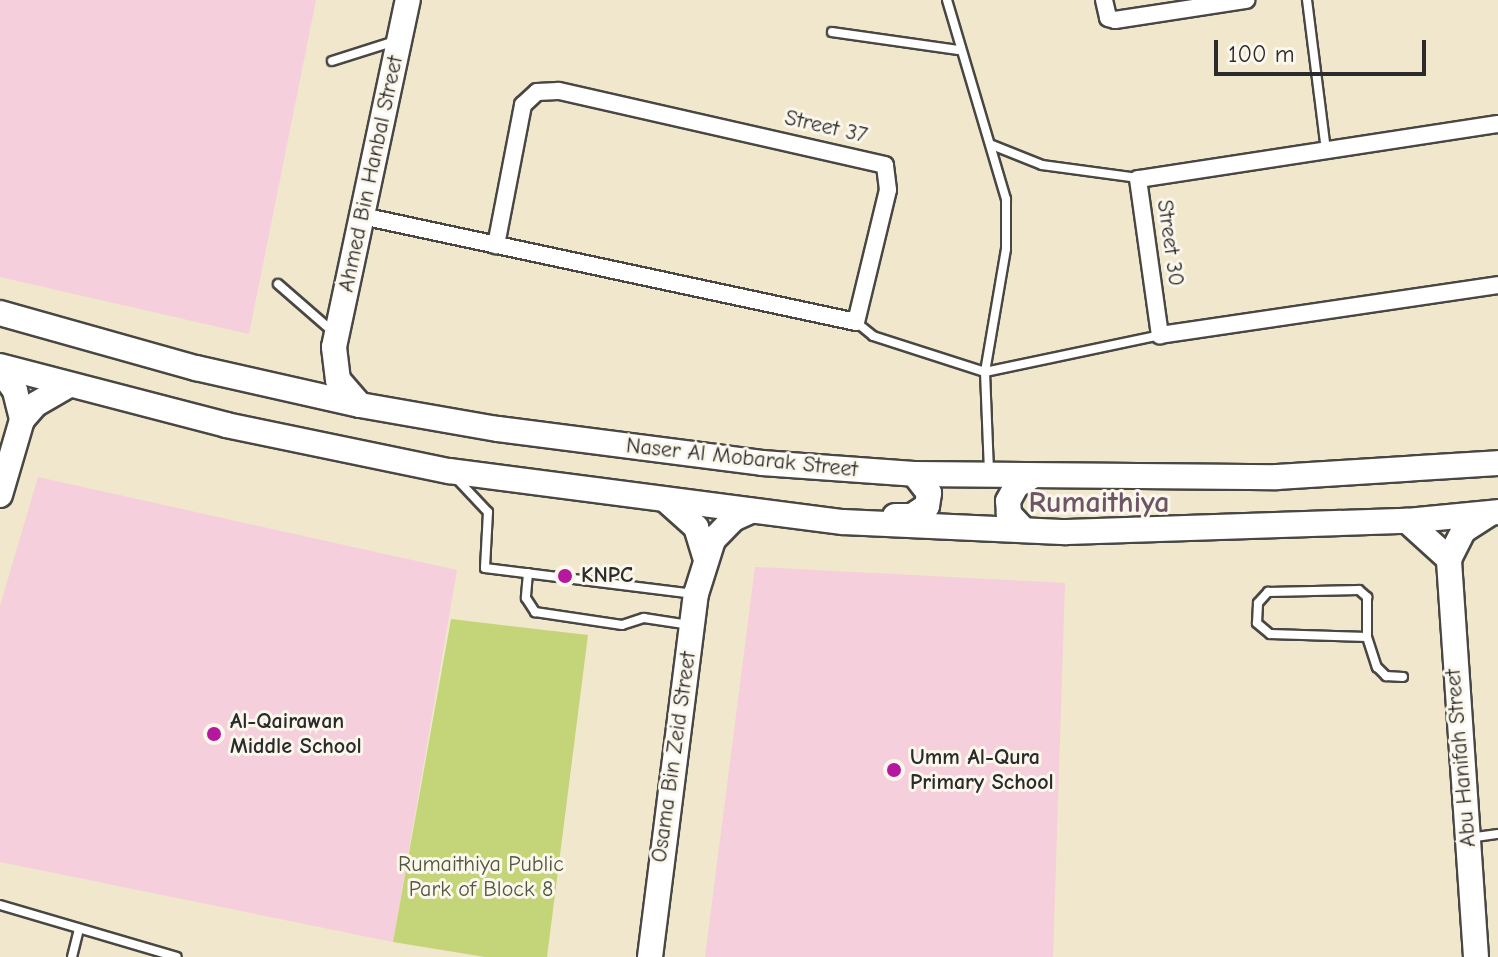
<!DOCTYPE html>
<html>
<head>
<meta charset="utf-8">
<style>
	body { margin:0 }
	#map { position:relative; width:1498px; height:957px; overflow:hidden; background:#f1e7cc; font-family:"Comic Neue",sans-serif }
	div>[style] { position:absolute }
	.built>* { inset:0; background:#f5cfdb }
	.green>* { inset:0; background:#c3d578 }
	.roads { filter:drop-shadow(2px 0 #494743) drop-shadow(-2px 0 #494743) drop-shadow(0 2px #494743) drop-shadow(0 -2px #494743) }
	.lane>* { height:8px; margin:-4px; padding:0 4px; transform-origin:4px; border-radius:4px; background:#fff }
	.street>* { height:16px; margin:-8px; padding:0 8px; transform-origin:8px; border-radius:8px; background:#fff }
	.secondary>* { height:24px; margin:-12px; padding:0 12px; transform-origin:12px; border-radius:12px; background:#fff }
	.dots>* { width:22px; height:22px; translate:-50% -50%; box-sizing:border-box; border:4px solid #fbf7ec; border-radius:50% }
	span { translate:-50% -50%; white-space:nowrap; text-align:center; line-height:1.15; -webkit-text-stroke:6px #fbf7ec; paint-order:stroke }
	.street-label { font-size:22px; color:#2b2b2b }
	.poi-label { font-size:22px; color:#2b2b2b; font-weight:700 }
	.left { translate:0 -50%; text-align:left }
	.park-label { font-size:22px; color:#51563e }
	.district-label { font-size:30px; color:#6e5566; font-weight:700 }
	.scale { position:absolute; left:1214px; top:40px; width:212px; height:36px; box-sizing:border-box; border:4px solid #2b2b2b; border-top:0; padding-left:10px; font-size:24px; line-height:28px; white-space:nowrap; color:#2b2b2b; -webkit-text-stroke:6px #fbf7ec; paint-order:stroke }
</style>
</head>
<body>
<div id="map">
	<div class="built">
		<div style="clip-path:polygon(0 0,316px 0,249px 334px,0 277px)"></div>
		<div style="clip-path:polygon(38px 477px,457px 570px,393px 942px,0 862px,0 606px)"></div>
		<div style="clip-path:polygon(755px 567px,1065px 583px,1053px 957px,705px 957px)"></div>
	</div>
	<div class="green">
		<div style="clip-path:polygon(451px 619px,588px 635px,547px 957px,485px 957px,393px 942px)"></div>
	</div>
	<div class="roads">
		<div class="lane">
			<div style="left:947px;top:0;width:208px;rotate:73.5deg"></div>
			<div style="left:1006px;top:199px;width:50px;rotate:90deg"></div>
			<div style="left:1006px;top:249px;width:125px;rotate:99.7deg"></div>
			<div style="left:985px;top:372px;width:99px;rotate:87.7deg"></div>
			<div style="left:1307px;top:0;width:151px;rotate:82.8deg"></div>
			<div style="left:832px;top:32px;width:127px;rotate:8.1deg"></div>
			<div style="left:332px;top:61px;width:66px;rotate:-17.6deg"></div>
			<div style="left:992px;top:145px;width:54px;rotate:21.8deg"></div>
			<div style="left:1042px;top:165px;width:97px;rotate:7.7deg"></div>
			<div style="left:278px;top:284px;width:72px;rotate:41deg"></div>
			<div style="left:856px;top:322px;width:22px;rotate:39deg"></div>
			<div style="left:873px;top:336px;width:118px;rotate:17.8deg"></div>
			<div style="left:985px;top:372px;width:179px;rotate:-11.9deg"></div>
			<div style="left:455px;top:477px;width:48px;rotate:46.7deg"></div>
			<div style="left:488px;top:512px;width:56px;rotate:93.1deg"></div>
			<div style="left:485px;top:568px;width:211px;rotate:7.1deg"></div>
			<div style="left:528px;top:573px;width:25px;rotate:95deg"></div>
			<div style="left:526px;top:598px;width:17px;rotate:57deg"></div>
			<div style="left:535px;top:612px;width:88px;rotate:8.5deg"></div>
			<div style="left:622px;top:625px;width:23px;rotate:-18deg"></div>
			<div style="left:644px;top:618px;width:47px;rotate:8.7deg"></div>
			<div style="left:1367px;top:637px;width:97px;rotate:-178.2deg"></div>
			<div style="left:1270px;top:634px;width:17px;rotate:-140deg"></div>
			<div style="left:1257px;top:623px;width:20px;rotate:-87deg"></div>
			<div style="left:1258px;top:603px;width:15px;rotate:-48deg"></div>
			<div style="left:1268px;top:592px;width:91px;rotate:-1.3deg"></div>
			<div style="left:1359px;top:590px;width:11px;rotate:41deg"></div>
			<div style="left:1367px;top:597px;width:40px;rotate:90deg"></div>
			<div style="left:1367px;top:637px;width:32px;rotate:72deg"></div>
			<div style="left:1377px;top:667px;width:13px;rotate:45deg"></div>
			<div style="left:1386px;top:676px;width:17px;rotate:3deg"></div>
			<div style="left:1469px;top:838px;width:29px;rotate:-8deg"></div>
			<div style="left:0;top:905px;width:184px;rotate:16.4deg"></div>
			<div style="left:72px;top:957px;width:29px;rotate:-76deg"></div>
		</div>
		<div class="street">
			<div style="left:1104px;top:0;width:18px;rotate:77deg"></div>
			<div style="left:1108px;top:18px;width:7px;rotate:16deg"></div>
			<div style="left:1115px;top:20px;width:133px;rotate:-8.7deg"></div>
			<div style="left:1498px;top:124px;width:364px;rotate:171.3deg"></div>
			<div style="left:1138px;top:179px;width:158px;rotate:82deg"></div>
			<div style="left:1160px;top:335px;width:342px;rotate:-8.4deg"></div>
			<div style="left:362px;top:216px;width:505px;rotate:12.11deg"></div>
			<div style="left:856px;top:322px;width:136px;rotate:-76.4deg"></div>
			<div style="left:888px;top:190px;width:25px;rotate:-97deg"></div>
			<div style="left:885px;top:165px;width:335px;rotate:-167.2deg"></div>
			<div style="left:558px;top:91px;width:21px;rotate:177deg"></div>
			<div style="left:537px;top:92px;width:19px;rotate:137deg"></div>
			<div style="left:523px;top:105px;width:143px;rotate:100.9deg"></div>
		</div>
		<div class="secondary">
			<div style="left:0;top:313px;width:204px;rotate:15.7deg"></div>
			<div style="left:196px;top:368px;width:168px;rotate:12.7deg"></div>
			<div style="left:360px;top:405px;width:140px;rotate:9.9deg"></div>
			<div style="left:498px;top:429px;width:266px;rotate:7.3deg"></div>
			<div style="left:762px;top:463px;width:152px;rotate:4.1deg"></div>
			<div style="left:914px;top:474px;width:363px;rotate:0.5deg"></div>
			<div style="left:1277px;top:477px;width:221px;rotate:-3.6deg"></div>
			<div style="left:0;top:366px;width:234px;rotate:14.6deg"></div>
			<div style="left:226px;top:425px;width:228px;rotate:11.7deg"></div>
			<div style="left:449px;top:471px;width:397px;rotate:7.4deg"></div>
			<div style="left:843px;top:522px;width:224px;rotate:2.6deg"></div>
			<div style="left:1067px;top:532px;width:340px;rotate:-1.9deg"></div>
			<div style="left:1407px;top:521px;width:91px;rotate:-5.6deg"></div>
			<div style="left:0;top:370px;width:26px;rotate:54deg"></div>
			<div style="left:15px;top:391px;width:30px;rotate:76deg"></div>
			<div style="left:360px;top:405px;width:33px;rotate:-131deg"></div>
			<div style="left:338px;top:380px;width:33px;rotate:-97deg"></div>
			<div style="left:334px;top:347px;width:355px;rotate:-78deg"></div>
			<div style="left:0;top:495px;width:78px;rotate:-73.7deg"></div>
			<div style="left:22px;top:420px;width:21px;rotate:-49deg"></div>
			<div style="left:36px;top:404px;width:38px;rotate:-30deg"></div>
			<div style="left:668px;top:502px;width:38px;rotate:42deg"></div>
			<div style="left:696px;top:527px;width:31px;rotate:73deg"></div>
			<div style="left:895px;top:516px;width:17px"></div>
			<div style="left:912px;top:516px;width:18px;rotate:-34deg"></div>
			<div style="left:927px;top:506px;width:13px;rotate:-81deg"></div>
			<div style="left:929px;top:493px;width:24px;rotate:-128deg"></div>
			<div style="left:1407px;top:521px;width:57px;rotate:42.1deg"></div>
			<div style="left:1023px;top:529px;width:21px;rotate:-133deg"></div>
			<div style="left:1009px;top:514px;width:13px;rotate:-94deg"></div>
			<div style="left:1008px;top:501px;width:18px;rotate:-61deg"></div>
			<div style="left:1017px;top:485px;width:16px;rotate:-30deg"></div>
			<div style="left:650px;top:957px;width:366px;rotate:-82.8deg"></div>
			<div style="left:696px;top:594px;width:57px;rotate:-72.5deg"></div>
			<div style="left:713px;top:540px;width:29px;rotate:-46deg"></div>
			<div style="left:733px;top:519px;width:20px;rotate:-24deg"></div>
			<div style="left:1476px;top:957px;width:399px;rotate:-93.9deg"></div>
			<div style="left:1449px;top:559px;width:31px;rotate:-63deg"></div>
			<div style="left:1463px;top:531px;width:31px;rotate:-33deg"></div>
		</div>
	</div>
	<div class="dots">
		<div style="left:565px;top:576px;background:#b5179e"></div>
		<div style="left:214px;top:734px;background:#b5179e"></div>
		<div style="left:894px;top:770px;background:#b5179e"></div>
	</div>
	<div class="street-label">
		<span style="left:826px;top:127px;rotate:13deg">Street 37</span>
		<span style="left:371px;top:174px;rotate:-78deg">Ahmed Bin Hanbal Street</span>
		<span style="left:1170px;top:243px;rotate:82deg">Street 30</span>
		<span style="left:742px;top:458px;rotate:6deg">Naser Al Mobarak Street</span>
		<span style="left:674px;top:757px;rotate:-82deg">Osama Bin Zeid Street</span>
		<span style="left:1461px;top:758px;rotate:-95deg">Abu Hanifah Street</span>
	</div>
	<div class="poi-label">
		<span class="left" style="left:581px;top:576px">KNPC</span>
		<span class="left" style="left:230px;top:734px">Al-Qairawan<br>Middle School</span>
		<span class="left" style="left:910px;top:770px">Umm Al-Qura<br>Primary School</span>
	</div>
	<div class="park-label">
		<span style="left:481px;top:877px">Rumaithiya Public<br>Park of Block 8</span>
	</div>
	<div class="district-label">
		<span style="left:1099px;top:503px">Rumaithiya</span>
	</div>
	<div class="scale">100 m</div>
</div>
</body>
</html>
